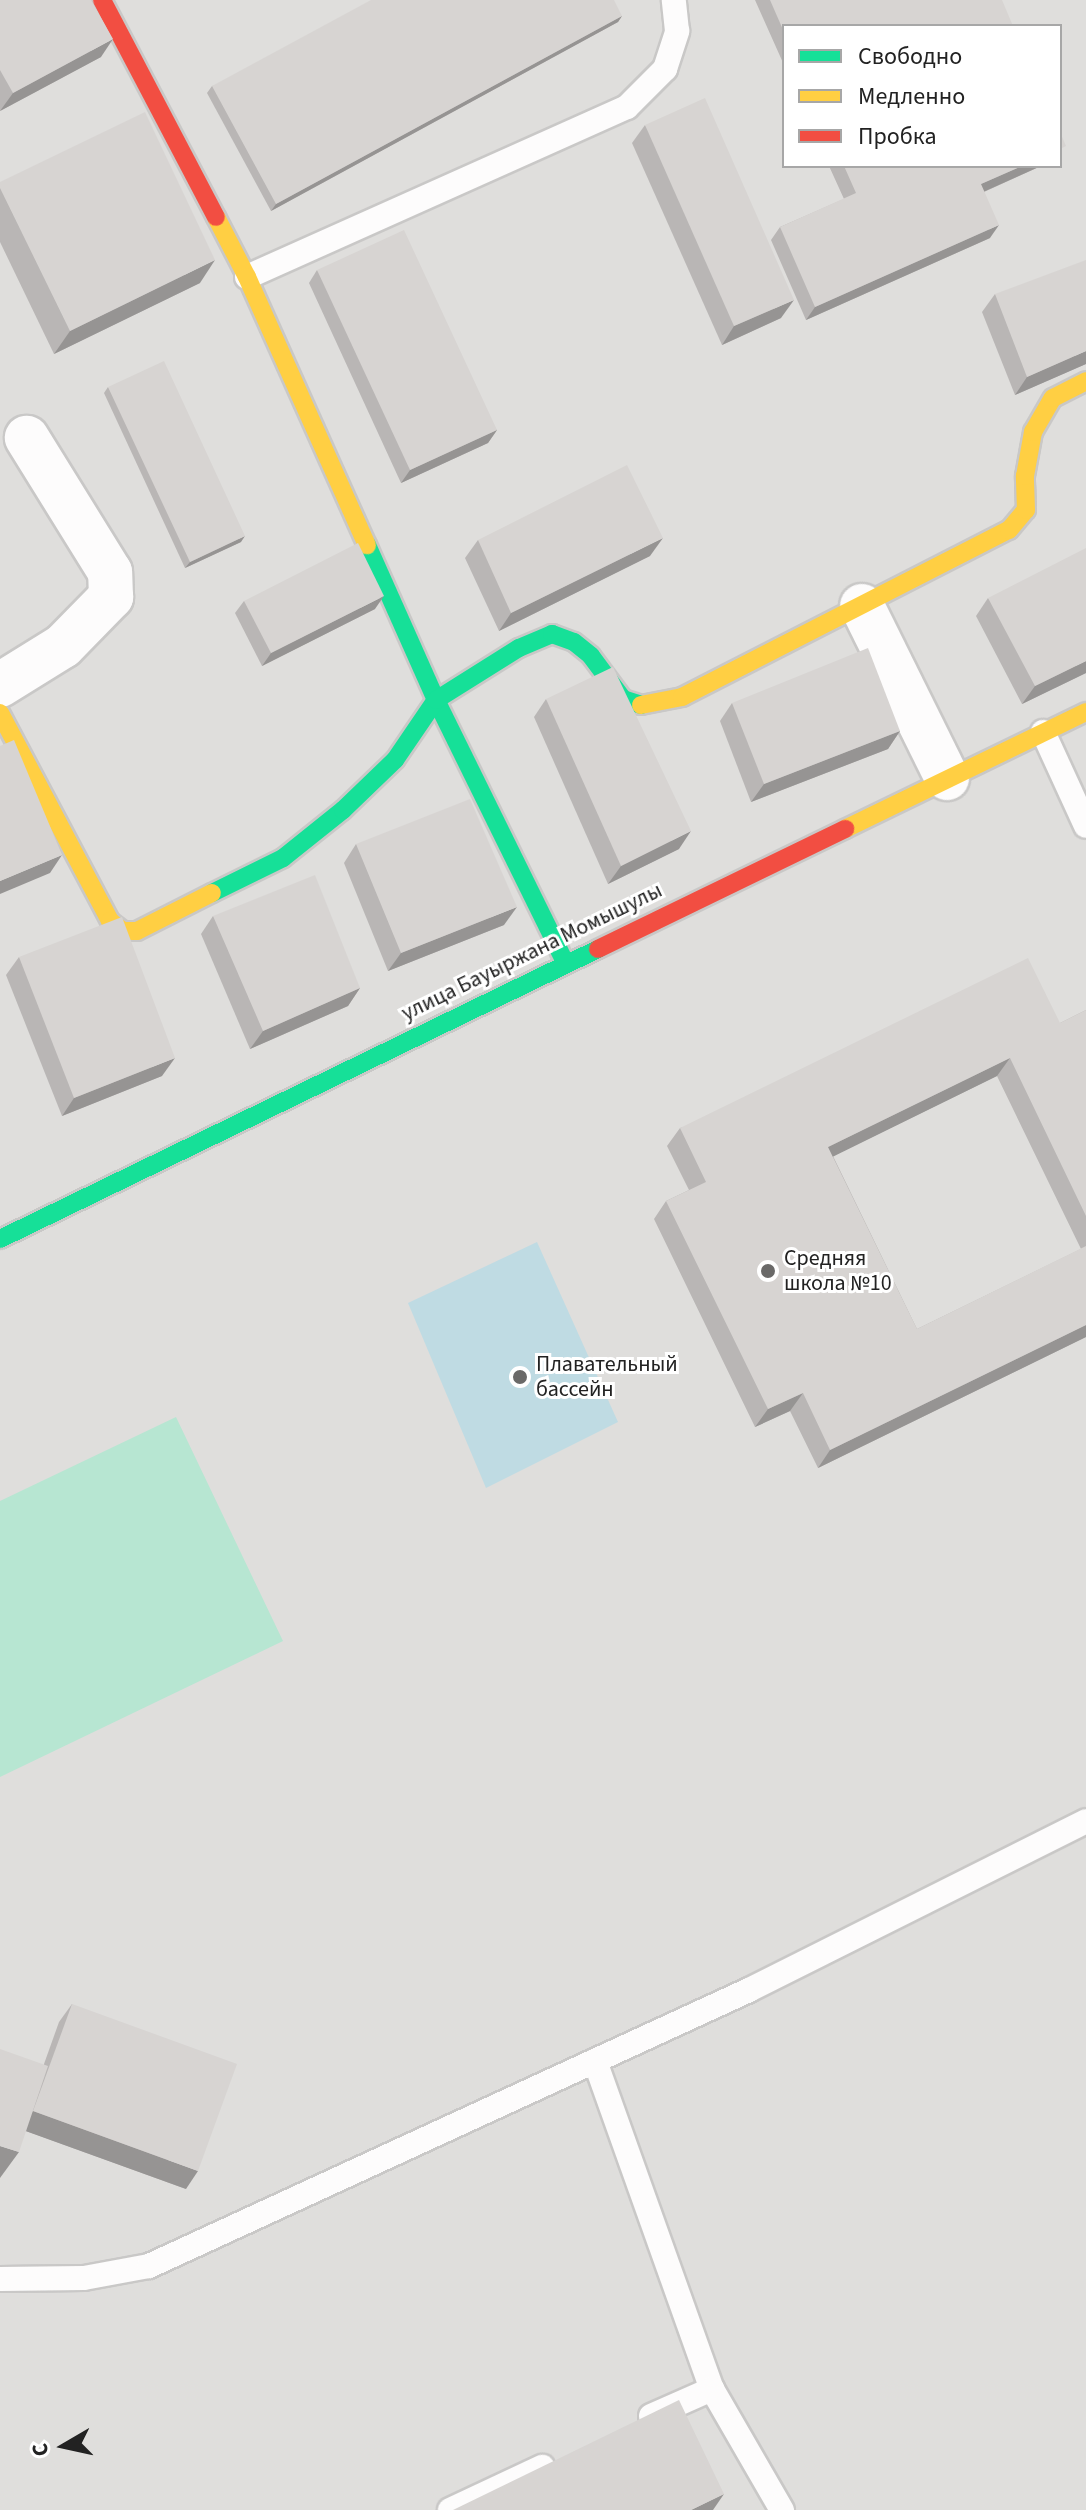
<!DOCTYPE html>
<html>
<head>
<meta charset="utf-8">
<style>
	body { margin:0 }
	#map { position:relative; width:1086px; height:2510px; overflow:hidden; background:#f0eeeb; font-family:"Source Sans 3",sans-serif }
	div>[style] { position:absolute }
	.residential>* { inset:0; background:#dfdedc }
	.pitch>* { inset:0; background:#b7e6d2 }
	.water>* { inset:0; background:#bfdbe3 }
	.roads { filter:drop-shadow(2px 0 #c9c8c7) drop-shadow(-2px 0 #c9c8c7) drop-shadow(0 2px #c9c8c7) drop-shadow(0 -2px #c9c8c7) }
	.lane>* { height:24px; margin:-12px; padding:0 12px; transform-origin:12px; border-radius:12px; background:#fdfcfc }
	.street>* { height:44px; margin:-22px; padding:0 22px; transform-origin:22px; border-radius:22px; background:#fdfcfc }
	.fast>* { height:18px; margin:-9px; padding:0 9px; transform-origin:9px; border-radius:9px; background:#16e098 }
	.slow>* { height:18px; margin:-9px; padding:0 9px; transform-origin:9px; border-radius:9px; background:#ffcf43 }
	.jam>* { height:18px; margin:-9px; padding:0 9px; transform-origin:9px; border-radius:9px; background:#f24e42 }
	.wall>* { inset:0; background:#b9b6b5 }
	.shaded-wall>* { inset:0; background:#969493 }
	.building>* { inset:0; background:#d7d4d2 }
	.dots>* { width:22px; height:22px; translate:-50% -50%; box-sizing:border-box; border:4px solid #fff; border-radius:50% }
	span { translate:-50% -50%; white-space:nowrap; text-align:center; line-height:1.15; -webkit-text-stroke:6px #fff; paint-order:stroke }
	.street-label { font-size:22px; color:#222 }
	.poi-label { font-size:22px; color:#222 }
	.left { translate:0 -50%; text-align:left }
	.legend { position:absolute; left:782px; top:24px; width:280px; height:144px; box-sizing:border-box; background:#fff; border:2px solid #a7a7a7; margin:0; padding:10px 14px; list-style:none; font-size:24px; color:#222 }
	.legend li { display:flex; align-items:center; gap:16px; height:40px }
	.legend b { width:40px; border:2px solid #a7a7a7 }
	.north { position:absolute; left:24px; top:2406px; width:80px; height:80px; -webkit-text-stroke:6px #fff; paint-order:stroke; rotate:261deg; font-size:22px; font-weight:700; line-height:32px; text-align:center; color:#222 }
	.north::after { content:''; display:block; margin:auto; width:28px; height:36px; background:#222; clip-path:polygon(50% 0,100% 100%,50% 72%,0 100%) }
</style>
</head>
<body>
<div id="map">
	<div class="residential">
		<div style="clip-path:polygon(evenodd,0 0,1086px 0,1086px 2510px,0 2510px,0 0,784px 26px,1060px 26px,1060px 166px,784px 166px,784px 26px)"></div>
	</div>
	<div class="pitch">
		<div style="clip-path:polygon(176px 1417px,283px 1641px,0 1777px,0 1501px)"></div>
	</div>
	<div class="water">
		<div style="clip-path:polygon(537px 1242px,618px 1422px,486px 1488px,408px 1303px)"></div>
	</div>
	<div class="roads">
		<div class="lane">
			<div style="left:247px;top:277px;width:416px;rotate:-24.1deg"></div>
			<div style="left:627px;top:107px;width:54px;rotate:-45deg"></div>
			<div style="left:665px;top:69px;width:40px;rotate:-72deg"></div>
			<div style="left:677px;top:31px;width:31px;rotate:-96deg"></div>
			<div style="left:1043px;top:732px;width:103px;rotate:65.4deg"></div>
			<div style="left:595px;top:2061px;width:348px;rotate:70.4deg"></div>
			<div style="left:712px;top:2389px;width:140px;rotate:60deg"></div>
			<div style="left:0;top:2279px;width:84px;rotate:-0.7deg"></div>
			<div style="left:84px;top:2278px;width:66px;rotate:-10.5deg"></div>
			<div style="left:149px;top:2266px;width:660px;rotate:-24.7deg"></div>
			<div style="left:749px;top:1990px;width:377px;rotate:-26.6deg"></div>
			<div style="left:651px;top:2416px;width:67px;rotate:-23.9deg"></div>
			<div style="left:450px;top:2510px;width:102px;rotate:-25.1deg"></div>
		</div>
		<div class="street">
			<div style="left:862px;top:606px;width:192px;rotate:63.7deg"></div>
			<div style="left:0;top:685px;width:74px;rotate:-31.8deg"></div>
			<div style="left:63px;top:646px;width:69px;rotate:-45.6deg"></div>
			<div style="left:111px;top:597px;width:25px;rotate:-92deg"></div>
			<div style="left:110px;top:572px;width:158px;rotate:-121.8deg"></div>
		</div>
		<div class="fast">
			<div style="left:367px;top:545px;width:170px;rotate:66deg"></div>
			<div style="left:436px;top:700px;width:292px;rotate:63.8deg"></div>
			<div style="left:212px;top:893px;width:79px;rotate:-26.2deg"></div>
			<div style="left:283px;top:858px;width:77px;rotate:-38.7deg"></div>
			<div style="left:343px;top:810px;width:72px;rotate:-43.9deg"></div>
			<div style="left:395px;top:760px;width:73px;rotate:-55.7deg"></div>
			<div style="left:436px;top:700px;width:98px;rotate:-32.1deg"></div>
			<div style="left:519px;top:648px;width:36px;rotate:-23deg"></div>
			<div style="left:552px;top:634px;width:23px;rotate:20deg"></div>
			<div style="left:574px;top:642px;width:22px;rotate:39deg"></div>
			<div style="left:591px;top:656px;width:54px;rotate:53.3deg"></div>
			<div style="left:623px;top:699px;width:19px;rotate:18deg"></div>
			<div style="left:0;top:1239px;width:665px;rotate:-25.87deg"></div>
		</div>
		<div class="slow">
			<div style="left:216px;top:217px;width:68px;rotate:62.7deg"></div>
			<div style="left:247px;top:277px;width:294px;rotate:65.9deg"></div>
			<div style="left:641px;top:705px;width:42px;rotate:-11deg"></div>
			<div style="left:682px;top:697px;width:367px;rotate:-27.1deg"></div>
			<div style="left:1009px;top:530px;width:26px;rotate:-50deg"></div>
			<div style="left:1026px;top:510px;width:34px;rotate:-92deg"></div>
			<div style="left:1025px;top:476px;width:45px;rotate:-79.7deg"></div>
			<div style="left:1033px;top:432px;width:39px;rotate:-60deg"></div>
			<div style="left:1053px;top:398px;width:37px;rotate:-27deg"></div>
			<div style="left:0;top:713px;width:235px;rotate:62.1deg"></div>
			<div style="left:110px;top:921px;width:16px;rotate:38deg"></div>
			<div style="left:123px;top:931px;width:14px"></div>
			<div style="left:137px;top:931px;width:84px;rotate:-26.9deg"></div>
			<div style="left:845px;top:829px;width:268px;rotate:-25.9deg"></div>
		</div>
		<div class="jam">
			<div style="left:102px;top:0;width:245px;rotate:62.3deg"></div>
			<div style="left:598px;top:949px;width:275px;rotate:-25.9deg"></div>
		</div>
	</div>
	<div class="wall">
		<div style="clip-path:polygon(0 0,101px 57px,0 111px)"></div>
		<div style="clip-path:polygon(755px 0,1002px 0,784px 26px,784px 65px)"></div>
		<div style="clip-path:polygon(622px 16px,618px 22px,271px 211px,207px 93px,212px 86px)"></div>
		<div style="clip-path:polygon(645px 125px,781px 318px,722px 345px,632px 143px)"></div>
		<div style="clip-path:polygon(829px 166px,1041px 166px,984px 192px,990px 238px,806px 320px,771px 240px,780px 227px,844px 199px)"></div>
		<div style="clip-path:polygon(0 182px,200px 283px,54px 354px,0 242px)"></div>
		<div style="clip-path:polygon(317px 270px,497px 430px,488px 443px,401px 483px,309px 283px)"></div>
		<div style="clip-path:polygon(995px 294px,1086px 364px,1015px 395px,982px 312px)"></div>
		<div style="clip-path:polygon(108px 387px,241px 542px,185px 568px,104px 393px)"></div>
		<div style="clip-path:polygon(478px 540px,650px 556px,499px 631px,465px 558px)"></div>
		<div style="clip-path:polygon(988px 598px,1086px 673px,1022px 704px,976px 616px)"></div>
		<div style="clip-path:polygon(244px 601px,375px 609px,262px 666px,235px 613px)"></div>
		<div style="clip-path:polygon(546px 699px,679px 849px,608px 884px,534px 717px)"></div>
		<div style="clip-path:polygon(732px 703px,900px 731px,888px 749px,751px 802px,720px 721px)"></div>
		<div style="clip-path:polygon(356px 844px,504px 925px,388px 971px,344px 863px)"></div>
		<div style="clip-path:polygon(213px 916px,360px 988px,348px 1006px,250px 1049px,201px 934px)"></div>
		<div style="clip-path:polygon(19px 957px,162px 1076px,62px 1116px,6px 975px)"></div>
		<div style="clip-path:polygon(evenodd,1086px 1010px,1086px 1337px,818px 1468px,790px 1411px,755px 1427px,654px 1219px,666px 1201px,689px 1190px,667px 1146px,680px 1128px,1060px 1023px,1086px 1010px,997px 1076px,1081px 1249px,917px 1329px,833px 1156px,997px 1076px)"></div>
		<div style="clip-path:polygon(72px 2004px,186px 2189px,26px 2131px,44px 2064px,59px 2022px)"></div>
	</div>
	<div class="shaded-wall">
		<div style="clip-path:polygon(622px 16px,618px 22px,271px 211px,276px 204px)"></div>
		<div style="clip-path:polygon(113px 39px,101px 57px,0 111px,13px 93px)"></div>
		<div style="clip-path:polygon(1022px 166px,1041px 166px,972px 197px,981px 184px)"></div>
		<div style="clip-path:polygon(999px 225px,990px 238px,806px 320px,815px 307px)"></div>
		<div style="clip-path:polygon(215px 260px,200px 283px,54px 354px,70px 331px)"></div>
		<div style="clip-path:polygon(794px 300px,781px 318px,722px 345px,734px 326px)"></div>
		<div style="clip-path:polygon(1086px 351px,1086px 364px,1015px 395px,1027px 377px)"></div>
		<div style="clip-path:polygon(497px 430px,488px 443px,401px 483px,410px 470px)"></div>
		<div style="clip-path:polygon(245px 536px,241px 542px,185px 568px,190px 562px)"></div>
		<div style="clip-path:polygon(663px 538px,650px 556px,499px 631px,511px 613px)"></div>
		<div style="clip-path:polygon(384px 596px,375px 609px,262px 666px,271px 653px)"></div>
		<div style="clip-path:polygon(1086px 661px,1086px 673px,1022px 704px,1035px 686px)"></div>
		<div style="clip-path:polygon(900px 731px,888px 749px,751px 802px,764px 784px)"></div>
		<div style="clip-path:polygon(691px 831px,679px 849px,608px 884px,621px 866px)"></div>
		<div style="clip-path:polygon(62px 855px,50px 873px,0 894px,0 881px)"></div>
		<div style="clip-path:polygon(517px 907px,504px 925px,388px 971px,401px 953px)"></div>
		<div style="clip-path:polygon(360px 988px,348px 1006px,250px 1049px,263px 1031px)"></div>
		<div style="clip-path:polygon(175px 1058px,162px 1076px,62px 1116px,74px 1098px)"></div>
		<div style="clip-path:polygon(1010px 1058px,997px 1076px,816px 1165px,828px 1147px)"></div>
		<div style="clip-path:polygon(1086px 1325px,1086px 1337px,818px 1468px,830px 1450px)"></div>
		<div style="clip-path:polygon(803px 1393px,790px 1411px,755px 1427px,768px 1409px)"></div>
		<div style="clip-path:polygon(33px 2111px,198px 2171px,186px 2189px,20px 2129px)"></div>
		<div style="clip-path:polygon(0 2146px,19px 2152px,0 2178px)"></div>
		<div style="clip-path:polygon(724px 2494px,713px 2510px,691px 2510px)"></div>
	</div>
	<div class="building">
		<div style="clip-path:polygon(0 0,91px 0,113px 39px,13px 93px,0 70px)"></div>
		<div style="clip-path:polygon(371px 0,614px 0,622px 16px,276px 204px,212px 86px)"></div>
		<div style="clip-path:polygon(770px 0,1002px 0,1013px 26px,784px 26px,784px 32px)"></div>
		<div style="clip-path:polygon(705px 98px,794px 300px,734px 326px,645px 125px)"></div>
		<div style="clip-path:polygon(145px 112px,215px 260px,70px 331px,0 188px,0 182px)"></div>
		<div style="clip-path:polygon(1060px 132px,1066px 146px,1060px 149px)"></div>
		<div style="clip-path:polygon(844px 166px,1022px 166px,981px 184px,999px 225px,815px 307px,780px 227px,856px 193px)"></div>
		<div style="clip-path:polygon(404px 230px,497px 430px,410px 470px,317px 270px)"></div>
		<div style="clip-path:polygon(1086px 260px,1086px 351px,1027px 377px,995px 294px)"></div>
		<div style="clip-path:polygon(164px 361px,245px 536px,190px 562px,108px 387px)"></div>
		<div style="clip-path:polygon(627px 465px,663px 538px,511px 613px,478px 540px)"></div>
		<div style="clip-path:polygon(358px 543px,384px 596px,271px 653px,244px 601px)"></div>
		<div style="clip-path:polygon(1086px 548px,1086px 661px,1035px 686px,988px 598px)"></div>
		<div style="clip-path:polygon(868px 648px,900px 731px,764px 784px,732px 703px)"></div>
		<div style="clip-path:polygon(613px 667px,691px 831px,621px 866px,546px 699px)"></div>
		<div style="clip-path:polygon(14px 740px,62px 855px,0 881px,0 746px)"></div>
		<div style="clip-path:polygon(470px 799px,517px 907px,401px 953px,356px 844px)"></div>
		<div style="clip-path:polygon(315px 875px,360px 988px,263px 1031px,213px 916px)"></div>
		<div style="clip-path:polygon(122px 917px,175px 1058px,74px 1098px,19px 957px)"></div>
		<div style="clip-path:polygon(1028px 958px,1060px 1023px,1086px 1010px,1086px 1216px,1010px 1058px,828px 1147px,917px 1329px,1086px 1246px,1086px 1325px,830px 1450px,803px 1393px,768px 1409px,666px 1201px,706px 1182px,680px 1128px)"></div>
		<div style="clip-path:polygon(72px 2004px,237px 2064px,198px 2171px,33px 2111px)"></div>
		<div style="clip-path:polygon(0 2049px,48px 2066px,19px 2152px,0 2146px)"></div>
		<div style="clip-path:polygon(679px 2400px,724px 2494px,691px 2510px,453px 2510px)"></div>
	</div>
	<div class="dots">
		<div style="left:768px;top:1271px;background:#6a6968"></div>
		<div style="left:520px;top:1377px;background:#6a6968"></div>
	</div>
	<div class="street-label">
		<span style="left:532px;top:952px;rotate:-26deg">улица Бауыржана Момышулы</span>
	</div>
	<div class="poi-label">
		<span class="left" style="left:784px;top:1271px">Средняя<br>школа №10</span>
		<span class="left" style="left:536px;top:1377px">Плавательный<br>бассейн</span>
	</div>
	<ul class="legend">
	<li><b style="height:10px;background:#16e098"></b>Свободно</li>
	<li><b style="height:10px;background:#ffcf43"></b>Медленно</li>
	<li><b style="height:10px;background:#f24e42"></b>Пробка</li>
	</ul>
	<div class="north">С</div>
</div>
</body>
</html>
